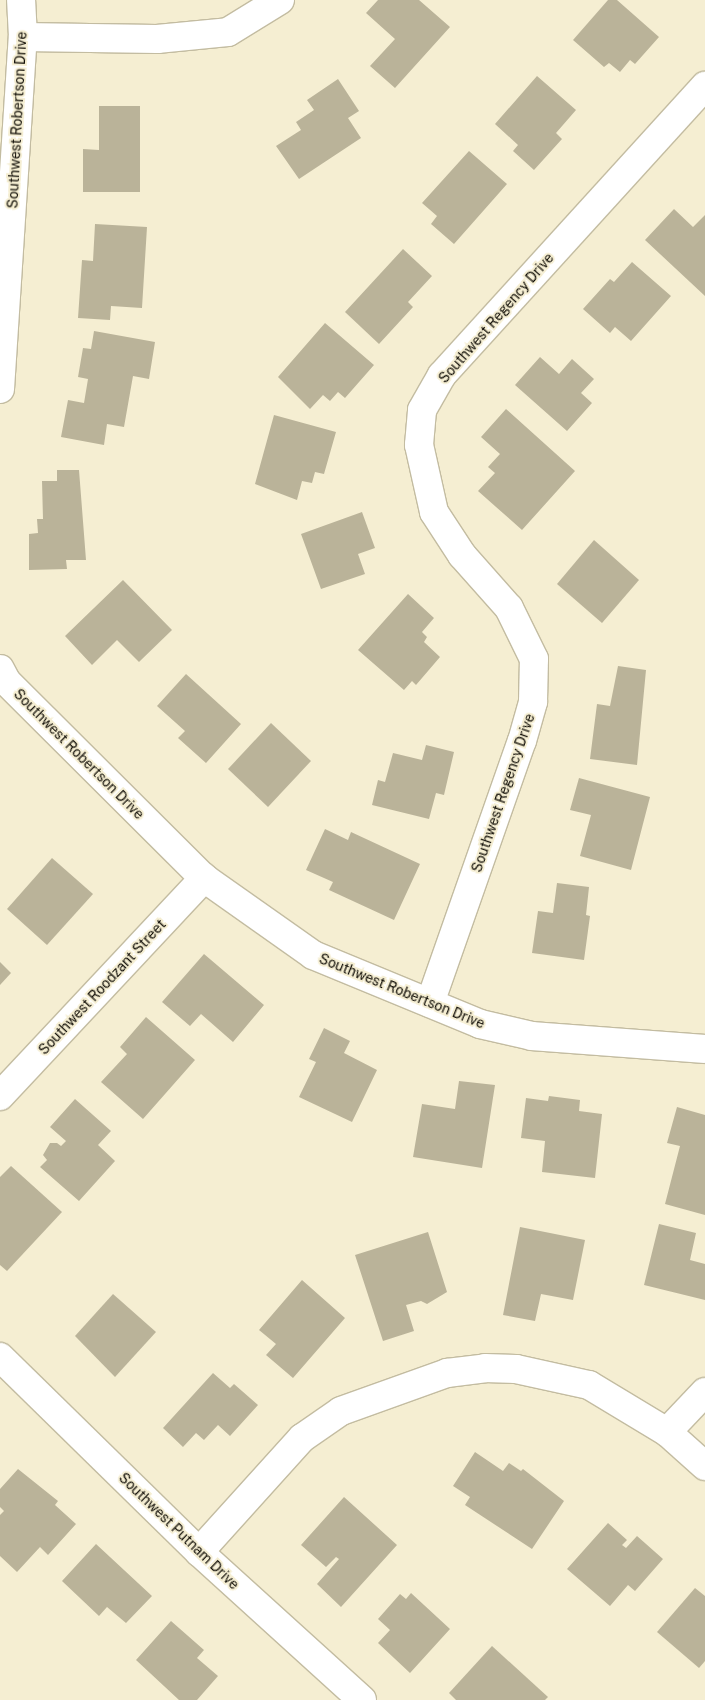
<!DOCTYPE html>
<html>
<head>
<meta charset="utf-8">
<style>
	body { margin:0 }
	#map { position:relative; width:705px; height:1700px; overflow:hidden; background:#f5eed2; font-family:"Public Sans",sans-serif }
	div>[style] { position:absolute }
	.building>* { inset:0; background:#bab399 }
	.roads { filter:drop-shadow(1px 0 #c3bca1) drop-shadow(-1px 0 #c3bca1) drop-shadow(0 1px #c3bca1) drop-shadow(0 -1px #c3bca1) }
	.street>* { height:28px; margin:-14px; padding:0 14px; transform-origin:14px; border-radius:14px; background:#fff }
	span { translate:-50% -50%; white-space:nowrap; text-align:center; line-height:1.15; -webkit-text-stroke:4px #f5eed2; paint-order:stroke }
	.street-label { font-size:14px; color:#0e0b04 }
</style>
</head>
<body>
<div id="map">
	<div class="building">
		<div style="clip-path:polygon(378px 0,419px 0,450px 27px,395px 88px,370px 66px,395px 39px,366px 13px)"></div>
		<div style="clip-path:polygon(608px 0,617px 0,659px 37px,635px 64px,630px 60px,620px 72px,609px 63px,604px 67px,573px 40px)"></div>
		<div style="clip-path:polygon(537px 76px,576px 110px,556px 133px,562px 139px,534px 170px,513px 151px,518px 145px,495px 124px)"></div>
		<div style="clip-path:polygon(338px 79px,359px 111px,348px 118px,361px 138px,299px 179px,276px 146px,301px 130px,296px 122px,314px 110px,307px 100px)"></div>
		<div style="clip-path:polygon(99px 106px,140px 106px,140px 192px,83px 192px,83px 149px,99px 150px)"></div>
		<div style="clip-path:polygon(469px 151px,507px 184px,454px 244px,431px 224px,437px 216px,422px 203px)"></div>
		<div style="clip-path:polygon(674px 209px,693px 227px,705px 215px,705px 296px,645px 240px)"></div>
		<div style="clip-path:polygon(95px 224px,147px 227px,142px 308px,111px 306px,110px 320px,78px 318px,82px 260px,93px 261px)"></div>
		<div style="clip-path:polygon(403px 249px,432px 276px,408px 302px,413px 307px,379px 344px,345px 312px)"></div>
		<div style="clip-path:polygon(632px 262px,671px 296px,631px 341px,615px 327px,610px 333px,583px 309px,610px 279px,614px 282px)"></div>
		<div style="clip-path:polygon(325px 323px,374px 365px,345px 398px,338px 392px,330px 401px,323px 395px,310px 409px,278px 377px)"></div>
		<div style="clip-path:polygon(94px 331px,155px 342px,149px 379px,133px 376px,124px 427px,107px 424px,104px 445px,61px 437px,68px 400px,84px 403px,88px 379px,78px 377px,83px 348px,91px 349px)"></div>
		<div style="clip-path:polygon(540px 357px,559px 374px,572px 359px,594px 379px,581px 393px,592px 403px,567px 431px,515px 385px)"></div>
		<div style="clip-path:polygon(506px 409px,575px 471px,522px 530px,478px 491px,495px 473px,488px 467px,500px 454px,481px 437px)"></div>
		<div style="clip-path:polygon(274px 415px,336px 432px,324px 474px,315px 472px,312px 483px,302px 481px,297px 500px,255px 484px)"></div>
		<div style="clip-path:polygon(57px 470px,79px 470px,86px 560px,66px 560px,67px 569px,29px 570px,29px 534px,38px 533px,37px 519px,43px 519px,42px 481px,57px 481px)"></div>
		<div style="clip-path:polygon(362px 512px,375px 548px,358px 554px,365px 574px,321px 589px,301px 534px)"></div>
		<div style="clip-path:polygon(594px 540px,639px 580px,602px 623px,557px 584px)"></div>
		<div style="clip-path:polygon(123px 580px,172px 630px,139px 662px,117px 640px,92px 665px,65px 636px)"></div>
		<div style="clip-path:polygon(408px 594px,434px 618px,422px 632px,427px 637px,424px 642px,440px 657px,416px 685px,412px 681px,404px 690px,358px 650px)"></div>
		<div style="clip-path:polygon(618px 666px,646px 670px,637px 765px,590px 759px,597px 704px,610px 706px)"></div>
		<div style="clip-path:polygon(186px 674px,241px 724px,206px 763px,178px 738px,185px 731px,157px 706px)"></div>
		<div style="clip-path:polygon(271px 723px,311px 761px,268px 807px,228px 769px)"></div>
		<div style="clip-path:polygon(426px 745px,454px 752px,444px 795px,436px 793px,429px 819px,372px 805px,378px 780px,385px 782px,393px 753px,422px 760px)"></div>
		<div style="clip-path:polygon(579px 778px,650px 797px,631px 870px,580px 856px,591px 815px,570px 810px)"></div>
		<div style="clip-path:polygon(325px 829px,348px 840px,351px 832px,420px 864px,394px 920px,329px 890px,333px 882px,306px 870px)"></div>
		<div style="clip-path:polygon(52px 858px,93px 894px,47px 945px,7px 909px)"></div>
		<div style="clip-path:polygon(557px 883px,589px 887px,586px 915px,590px 916px,584px 960px,532px 953px,538px 911px,553px 913px)"></div>
		<div style="clip-path:polygon(204px 954px,264px 1005px,233px 1042px,201px 1014px,190px 1026px,162px 1002px)"></div>
		<div style="clip-path:polygon(0 962px,11px 973px,0 985px)"></div>
		<div style="clip-path:polygon(146px 1017px,195px 1060px,143px 1119px,101px 1082px,127px 1054px,120px 1047px)"></div>
		<div style="clip-path:polygon(324px 1028px,350px 1041px,344px 1053px,377px 1070px,352px 1122px,299px 1097px,316px 1062px,309px 1059px)"></div>
		<div style="clip-path:polygon(459px 1081px,495px 1085px,482px 1168px,413px 1157px,422px 1104px,455px 1109px)"></div>
		<div style="clip-path:polygon(549px 1096px,580px 1100px,579px 1111px,602px 1114px,595px 1178px,542px 1172px,545px 1141px,521px 1138px,526px 1098px,548px 1101px)"></div>
		<div style="clip-path:polygon(75px 1099px,111px 1131px,98px 1145px,115px 1161px,79px 1201px,40px 1167px,47px 1160px,43px 1155px,50px 1143px,57px 1143px,61px 1146px,66px 1141px,50px 1127px)"></div>
		<div style="clip-path:polygon(677px 1107px,705px 1115px,705px 1215px,665px 1204px,680px 1146px,667px 1143px)"></div>
		<div style="clip-path:polygon(11px 1166px,62px 1212px,7px 1271px,0 1265px,0 1177px)"></div>
		<div style="clip-path:polygon(659px 1224px,696px 1233px,690px 1260px,705px 1264px,705px 1300px,644px 1285px)"></div>
		<div style="clip-path:polygon(520px 1227px,585px 1240px,573px 1300px,541px 1294px,535px 1321px,503px 1315px)"></div>
		<div style="clip-path:polygon(428px 1232px,447px 1292px,427px 1304px,421px 1301px,406px 1305px,414px 1331px,383px 1341px,355px 1255px)"></div>
		<div style="clip-path:polygon(302px 1280px,345px 1318px,293px 1378px,266px 1355px,276px 1344px,259px 1330px)"></div>
		<div style="clip-path:polygon(113px 1294px,156px 1332px,115px 1377px,75px 1336px)"></div>
		<div style="clip-path:polygon(213px 1373px,230px 1388px,234px 1384px,258px 1405px,230px 1436px,218px 1425px,204px 1440px,196px 1433px,183px 1447px,163px 1428px)"></div>
		<div style="clip-path:polygon(475px 1452px,503px 1471px,509px 1463px,521px 1471px,523px 1469px,564px 1501px,532px 1549px,465px 1505px,470px 1497px,453px 1486px)"></div>
		<div style="clip-path:polygon(18px 1469px,58px 1501px,55px 1505px,76px 1524px,48px 1555px,40px 1547px,17px 1572px,0 1556px,0 1515px,4px 1511px,0 1507px,0 1489px)"></div>
		<div style="clip-path:polygon(344px 1497px,397px 1545px,341px 1607px,317px 1584px,339px 1559px,336px 1557px,326px 1567px,301px 1545px)"></div>
		<div style="clip-path:polygon(608px 1523px,627px 1540px,622px 1545px,626px 1548px,637px 1536px,663px 1559px,635px 1591px,628px 1585px,610px 1606px,567px 1569px)"></div>
		<div style="clip-path:polygon(96px 1544px,152px 1596px,126px 1623px,107px 1607px,99px 1616px,62px 1581px)"></div>
		<div style="clip-path:polygon(695px 1588px,705px 1596px,705px 1661px,699px 1668px,657px 1632px)"></div>
		<div style="clip-path:polygon(411px 1593px,450px 1629px,410px 1673px,378px 1643px,390px 1630px,378px 1619px,400px 1594px,406px 1599px)"></div>
		<div style="clip-path:polygon(171px 1621px,204px 1650px,197px 1658px,218px 1676px,197px 1700px,179px 1700px,136px 1660px)"></div>
		<div style="clip-path:polygon(492px 1646px,548px 1697px,545px 1700px,456px 1700px,449px 1693px)"></div>
	</div>
	<div class="roads">
		<div class="street">
			<div style="left:23px;top:37px;width:134px;rotate:0.9deg"></div>
			<div style="left:157px;top:39px;width:71px;rotate:-5.6deg"></div>
			<div style="left:228px;top:32px;width:61px;rotate:-31.6deg"></div>
			<div style="left:0;top:389px;width:353px;rotate:-86.3deg"></div>
			<div style="left:23px;top:37px;width:37px;rotate:-93deg"></div>
			<div style="left:0;top:669px;width:15px;rotate:62deg"></div>
			<div style="left:7px;top:682px;width:278px;rotate:44.9deg"></div>
			<div style="left:204px;top:878px;width:133px;rotate:35.2deg"></div>
			<div style="left:313px;top:955px;width:181px;rotate:22.4deg"></div>
			<div style="left:480px;top:1024px;width:53px;rotate:13deg"></div>
			<div style="left:532px;top:1036px;width:173px;rotate:4.3deg"></div>
			<div style="left:430px;top:1003px;width:278px;rotate:-70.7deg"></div>
			<div style="left:522px;top:741px;width:41px;rotate:-74.2deg"></div>
			<div style="left:533px;top:702px;width:43px;rotate:-88.7deg"></div>
			<div style="left:534px;top:659px;width:57px;rotate:-116.1deg"></div>
			<div style="left:509px;top:608px;width:71px;rotate:-131.6deg"></div>
			<div style="left:462px;top:555px;width:51px;rotate:-123.1deg"></div>
			<div style="left:434px;top:512px;width:69px;rotate:-102.6deg"></div>
			<div style="left:419px;top:445px;width:35px;rotate:-85deg"></div>
			<div style="left:422px;top:410px;width:40px;rotate:-60.3deg"></div>
			<div style="left:442px;top:375px;width:391px;rotate:-47.7deg"></div>
			<div style="left:0;top:1096px;width:299px;rotate:-46.9deg"></div>
			<div style="left:0;top:1357px;width:279px;rotate:44.4deg"></div>
			<div style="left:199px;top:1552px;width:220px;rotate:42.2deg"></div>
			<div style="left:667px;top:1432px;width:55px;rotate:-46.5deg"></div>
			<div style="left:199px;top:1552px;width:154px;rotate:-47.9deg"></div>
			<div style="left:302px;top:1438px;width:47px;rotate:-34.7deg"></div>
			<div style="left:341px;top:1411px;width:113px;rotate:-19.7deg"></div>
			<div style="left:447px;top:1373px;width:38px;rotate:-7deg"></div>
			<div style="left:485px;top:1368px;width:31px;rotate:2deg"></div>
			<div style="left:516px;top:1369px;width:75px;rotate:12.4deg"></div>
			<div style="left:589px;top:1385px;width:91px;rotate:31.1deg"></div>
			<div style="left:667px;top:1432px;width:51px;rotate:41.8deg"></div>
		</div>
	</div>
	<div class="street-label">
		<span style="left:17px;top:120px;rotate:-87deg">Southwest Robertson Drive</span>
		<span style="left:496px;top:318px;rotate:-49deg">Southwest Regency Drive</span>
		<span style="left:79px;top:754px;rotate:45deg">Southwest Robertson Drive</span>
		<span style="left:503px;top:793px;rotate:-71deg">Southwest Regency Drive</span>
		<span style="left:102px;top:987px;rotate:-47deg">Southwest Roodzant Street</span>
		<span style="left:402px;top:991px;rotate:22deg">Southwest Robertson Drive</span>
		<span style="left:179px;top:1531px;rotate:44deg">Southwest Putnam Drive</span>
	</div>
</div>
</body>
</html>
